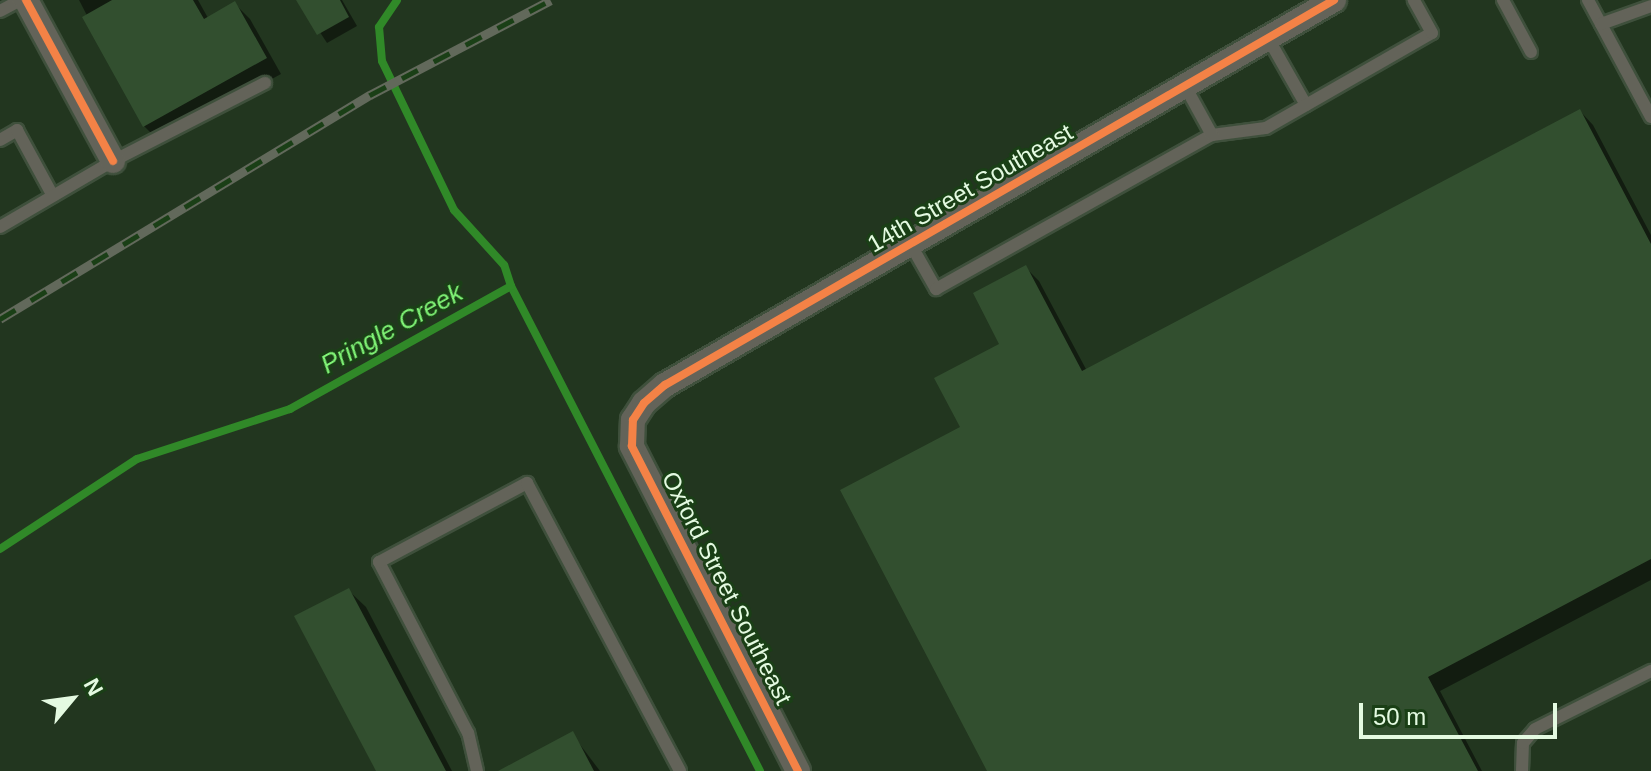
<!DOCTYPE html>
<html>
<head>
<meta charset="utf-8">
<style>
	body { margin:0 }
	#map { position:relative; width:1651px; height:771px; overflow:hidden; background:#22361f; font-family:Arial,sans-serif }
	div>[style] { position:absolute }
	.shadow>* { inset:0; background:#0007 }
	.stream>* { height:8px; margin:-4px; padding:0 4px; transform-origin:4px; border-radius:4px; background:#308928 }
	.building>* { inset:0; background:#324f2f }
	.roads { filter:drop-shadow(2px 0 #3f503c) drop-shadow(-2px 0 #3f503c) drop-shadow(0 2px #3f503c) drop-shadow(0 -2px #3f503c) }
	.lane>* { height:12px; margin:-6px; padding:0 6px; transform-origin:6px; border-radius:6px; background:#636359 }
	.street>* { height:24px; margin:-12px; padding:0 12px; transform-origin:12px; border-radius:12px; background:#636359 }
	.rail>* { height:9px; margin-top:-4.5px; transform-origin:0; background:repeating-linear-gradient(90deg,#1a3f16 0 18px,#62695b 0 36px); box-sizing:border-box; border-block:2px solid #62695b }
	.cycleway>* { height:8px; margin:-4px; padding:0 4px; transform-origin:4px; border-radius:4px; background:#f48246 }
	span { translate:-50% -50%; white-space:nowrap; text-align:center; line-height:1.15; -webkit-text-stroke:6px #1a3f16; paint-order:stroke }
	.street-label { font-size:24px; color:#e4fae1 }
	.water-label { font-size:26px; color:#81f577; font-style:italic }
	.north { position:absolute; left:32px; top:659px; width:80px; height:80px; -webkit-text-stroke:6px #1a3f16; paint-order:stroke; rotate:61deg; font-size:22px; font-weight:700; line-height:32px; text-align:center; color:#e4fae1 }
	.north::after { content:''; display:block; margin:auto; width:28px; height:36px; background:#e4fae1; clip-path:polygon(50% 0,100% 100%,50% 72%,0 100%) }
	.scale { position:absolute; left:1359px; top:703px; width:198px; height:36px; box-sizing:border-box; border:4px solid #e4fae1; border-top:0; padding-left:10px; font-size:24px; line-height:28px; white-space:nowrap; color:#e4fae1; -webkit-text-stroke:6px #1a3f16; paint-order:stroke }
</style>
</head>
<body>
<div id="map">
	<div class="shadow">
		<div style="clip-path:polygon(79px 0,198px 0,208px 18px,235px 4px,250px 19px,281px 74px,159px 141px,144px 126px)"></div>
		<div style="clip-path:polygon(299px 0,342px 0,357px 26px,327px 43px)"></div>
		<div style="clip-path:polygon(1580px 111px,1593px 125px,1651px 235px,1651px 580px,1440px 691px,1482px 771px,989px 771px,963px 428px,1002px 344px,1026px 268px,1039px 281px,1087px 371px)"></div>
		<div style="clip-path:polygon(348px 590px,366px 607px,452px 771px,378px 771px)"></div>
		<div style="clip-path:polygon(572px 734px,600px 771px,513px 771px)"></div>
	</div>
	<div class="stream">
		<div style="left:511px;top:286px;width:545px;rotate:62.82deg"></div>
		<div style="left:0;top:549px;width:164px;rotate:-33.3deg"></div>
		<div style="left:137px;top:459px;width:161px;rotate:-18.1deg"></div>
		<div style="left:290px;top:409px;width:253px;rotate:-29.1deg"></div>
		<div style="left:511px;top:286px;width:22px;rotate:-108deg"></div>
		<div style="left:504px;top:265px;width:74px;rotate:-132.3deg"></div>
		<div style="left:454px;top:210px;width:165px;rotate:-115.8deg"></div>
		<div style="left:382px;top:61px;width:34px;rotate:-95deg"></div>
		<div style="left:379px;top:27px;width:32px;rotate:-56deg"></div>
	</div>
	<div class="building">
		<div style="clip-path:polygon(112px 0,193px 0,204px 19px,235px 1px,267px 58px,143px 127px,82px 17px)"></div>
		<div style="clip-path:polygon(296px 0,340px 0,349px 17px,317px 35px)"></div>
		<div style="clip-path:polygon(1580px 109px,1651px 244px,1651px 559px,1428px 677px,1478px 771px,987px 771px,840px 490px,960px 427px,934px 378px,999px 344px,973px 293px,1026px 265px,1082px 371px)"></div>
		<div style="clip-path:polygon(349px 588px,446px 771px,376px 771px,294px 616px)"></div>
		<div style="clip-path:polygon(573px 731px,594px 771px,498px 771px)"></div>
	</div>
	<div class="roads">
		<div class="lane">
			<div style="left:1503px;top:0;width:59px;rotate:61.7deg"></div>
			<div style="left:1588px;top:0;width:133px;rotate:61.7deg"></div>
			<div style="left:0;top:11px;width:24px;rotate:-28deg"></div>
			<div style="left:1601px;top:24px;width:53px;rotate:-19.8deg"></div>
			<div style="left:1268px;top:38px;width:77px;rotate:60.4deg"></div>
			<div style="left:1212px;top:135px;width:54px;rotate:-7.4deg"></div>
			<div style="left:1266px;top:128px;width:191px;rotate:-29.8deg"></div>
			<div style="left:1432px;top:33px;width:38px;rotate:-119deg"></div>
			<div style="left:0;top:140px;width:20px;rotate:-30deg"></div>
			<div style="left:17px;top:130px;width:75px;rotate:61.4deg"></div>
			<div style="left:0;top:227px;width:131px;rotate:-30.3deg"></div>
			<div style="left:113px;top:161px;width:171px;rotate:-27.2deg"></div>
			<div style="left:911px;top:245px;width:51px;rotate:60.4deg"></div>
			<div style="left:936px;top:289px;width:316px;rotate:-29.2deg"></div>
			<div style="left:1212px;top:135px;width:56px;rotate:-118.9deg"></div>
			<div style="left:477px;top:771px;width:39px;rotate:-103deg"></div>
			<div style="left:468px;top:733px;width:193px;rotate:-117.5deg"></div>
			<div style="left:379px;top:562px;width:168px;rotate:-28.1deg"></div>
			<div style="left:527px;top:483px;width:326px;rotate:62deg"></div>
			<div style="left:1522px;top:771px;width:28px;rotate:-88deg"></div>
			<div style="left:1523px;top:743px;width:18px;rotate:-49deg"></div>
			<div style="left:1535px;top:729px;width:130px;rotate:-26.6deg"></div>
		</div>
		<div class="street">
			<div style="left:26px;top:0;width:183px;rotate:61.6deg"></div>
			<div style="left:798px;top:771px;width:365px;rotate:-117.1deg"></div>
			<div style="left:632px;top:446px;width:26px;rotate:-88deg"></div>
			<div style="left:633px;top:420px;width:20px;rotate:-57deg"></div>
			<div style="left:644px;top:403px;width:28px;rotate:-41deg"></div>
			<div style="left:665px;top:385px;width:772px;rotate:-29.92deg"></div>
		</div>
	</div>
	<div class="rail">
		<div style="left:0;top:319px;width:433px;rotate:-31.2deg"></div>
		<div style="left:370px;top:95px;width:204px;rotate:-27.7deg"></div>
	</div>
	<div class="cycleway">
		<div style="left:26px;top:0;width:183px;rotate:61.6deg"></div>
		<div style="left:798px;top:771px;width:365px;rotate:-117.1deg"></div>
		<div style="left:632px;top:446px;width:26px;rotate:-88deg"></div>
		<div style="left:633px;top:420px;width:20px;rotate:-57deg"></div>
		<div style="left:644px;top:403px;width:28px;rotate:-41deg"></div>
		<div style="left:665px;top:385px;width:772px;rotate:-29.92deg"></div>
	</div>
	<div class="street-label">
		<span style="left:970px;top:188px;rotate:-30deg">14th Street Southeast</span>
		<span style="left:727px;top:588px;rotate:63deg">Oxford Street Southeast</span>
	</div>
	<div class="water-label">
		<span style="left:392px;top:329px;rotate:-29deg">Pringle Creek</span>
	</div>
	<div class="north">N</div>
	<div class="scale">50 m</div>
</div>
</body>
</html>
